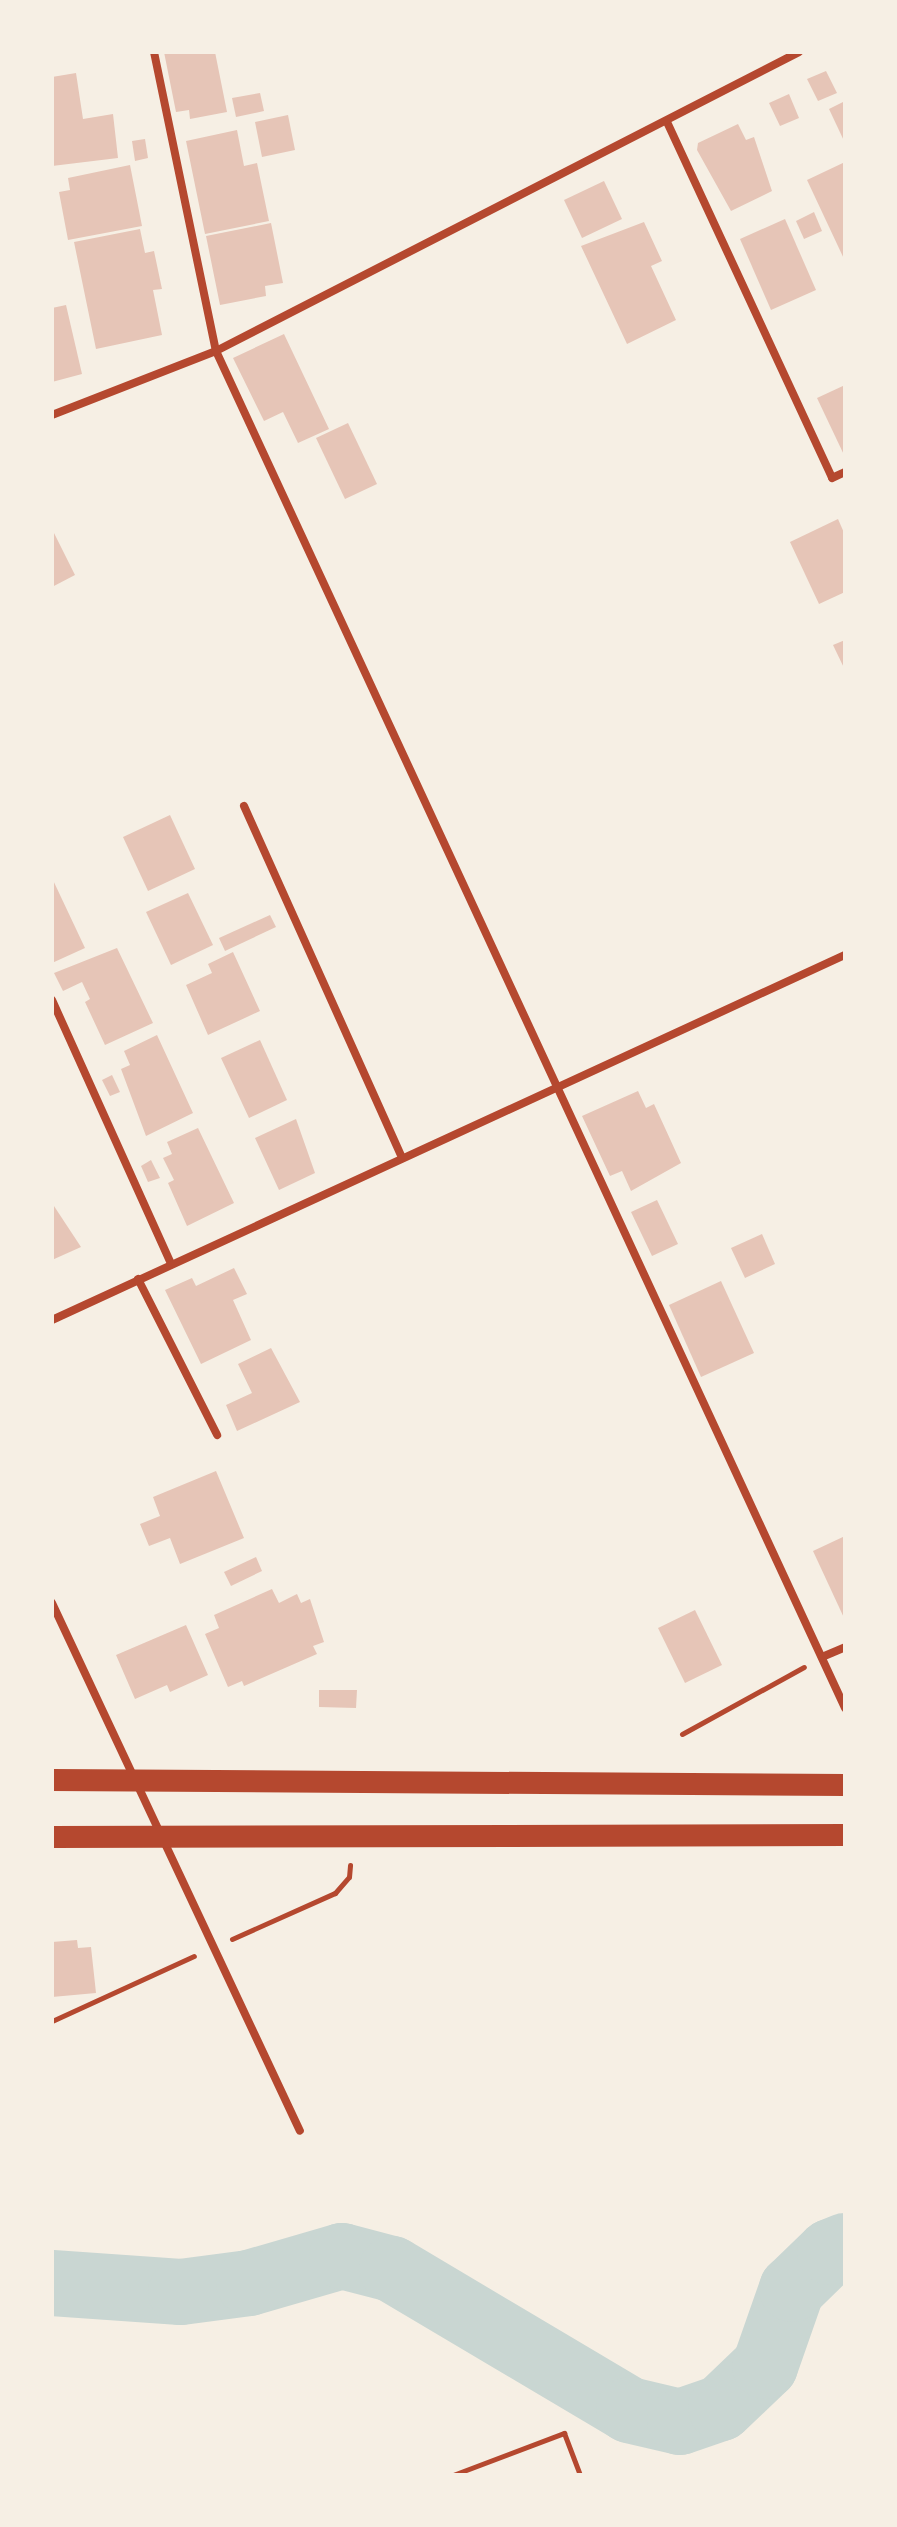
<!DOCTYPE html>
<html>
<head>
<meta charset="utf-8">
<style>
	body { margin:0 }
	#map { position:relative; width:897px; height:2527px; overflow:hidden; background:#f6efe4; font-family:Rubik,sans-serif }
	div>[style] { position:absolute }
	.river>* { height:66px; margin:-33px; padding:0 33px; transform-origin:33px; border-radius:33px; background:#c9d6d2 }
	.building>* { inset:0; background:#e6c5b7 }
	.path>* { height:5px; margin:-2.5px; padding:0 2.5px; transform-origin:2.5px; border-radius:2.5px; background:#b5482f }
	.minor>* { height:8px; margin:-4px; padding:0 4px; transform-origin:4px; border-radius:4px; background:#b5482f }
	.trunk>* { height:22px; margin:-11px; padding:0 11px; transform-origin:11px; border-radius:11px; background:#b5482f }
	span { translate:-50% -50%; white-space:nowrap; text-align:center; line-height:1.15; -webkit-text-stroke:6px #f6efe4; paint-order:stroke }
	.frame { position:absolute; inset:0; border:54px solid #f6efe4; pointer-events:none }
</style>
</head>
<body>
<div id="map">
	<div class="river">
		<div style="left:52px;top:2283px;width:129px;rotate:4deg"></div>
		<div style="left:181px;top:2292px;width:69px;rotate:-7.5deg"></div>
		<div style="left:249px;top:2283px;width:97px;rotate:-16.2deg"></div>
		<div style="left:342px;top:2256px;width:52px;rotate:14.6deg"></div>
		<div style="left:392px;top:2269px;width:276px;rotate:30.7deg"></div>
		<div style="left:629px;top:2410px;width:52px;rotate:13.2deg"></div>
		<div style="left:680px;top:2422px;width:43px;rotate:-18.9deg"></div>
		<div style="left:721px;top:2408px;width:61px;rotate:-43.7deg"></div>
		<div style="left:765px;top:2366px;width:82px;rotate:-70.7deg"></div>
		<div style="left:792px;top:2289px;width:53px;rotate:-44.2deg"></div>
		<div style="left:830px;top:2252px;width:16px;rotate:-22deg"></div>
	</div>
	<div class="building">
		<div style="clip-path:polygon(164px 52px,215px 52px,227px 112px,190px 119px,189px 110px,176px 112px)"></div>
		<div style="clip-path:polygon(826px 71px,837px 93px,818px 101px,807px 79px)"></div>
		<div style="clip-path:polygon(76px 73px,83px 119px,113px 114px,118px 158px,52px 166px,52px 77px)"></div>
		<div style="clip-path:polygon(260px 93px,264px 111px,236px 117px,232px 98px)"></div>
		<div style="clip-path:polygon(789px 94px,799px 118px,780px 126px,769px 103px)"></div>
		<div style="clip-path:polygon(845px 101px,845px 143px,829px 109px)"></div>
		<div style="clip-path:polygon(288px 115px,295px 150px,262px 157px,255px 122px)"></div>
		<div style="clip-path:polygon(738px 124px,746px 140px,754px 137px,772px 191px,731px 211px,697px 150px,698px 143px)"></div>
		<div style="clip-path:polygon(237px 130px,244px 166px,257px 163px,269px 221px,205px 234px,186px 141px)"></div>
		<div style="clip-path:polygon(145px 139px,148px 158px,135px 161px,132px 141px)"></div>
		<div style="clip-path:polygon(845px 162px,845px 261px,807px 180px)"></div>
		<div style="clip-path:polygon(130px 165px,142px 226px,68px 240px,59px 192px,70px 190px,68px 178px)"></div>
		<div style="clip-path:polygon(604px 181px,622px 219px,582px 238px,564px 200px)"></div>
		<div style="clip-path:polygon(814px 212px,822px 231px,804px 239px,796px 221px)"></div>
		<div style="clip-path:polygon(785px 219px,816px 290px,771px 310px,740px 239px)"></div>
		<div style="clip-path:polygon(644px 222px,662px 261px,651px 266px,676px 320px,627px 344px,581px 246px)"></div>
		<div style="clip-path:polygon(271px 223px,283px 283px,265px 286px,266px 296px,220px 305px,206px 236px)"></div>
		<div style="clip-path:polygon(140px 229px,145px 253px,154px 251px,162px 289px,153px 290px,162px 335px,96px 349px,74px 242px)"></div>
		<div style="clip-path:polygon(66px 305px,82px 374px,52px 382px,52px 308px)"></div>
		<div style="clip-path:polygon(284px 334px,329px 429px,298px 443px,283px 412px,264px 421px,233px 358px)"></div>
		<div style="clip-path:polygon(845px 385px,845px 457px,817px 398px)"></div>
		<div style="clip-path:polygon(348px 423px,377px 484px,345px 499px,316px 438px)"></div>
		<div style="clip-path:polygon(838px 519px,845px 535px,845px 592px,819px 604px,790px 542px)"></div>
		<div style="clip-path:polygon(52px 529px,75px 575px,52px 587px)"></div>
		<div style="clip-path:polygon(845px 640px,845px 670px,833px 645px)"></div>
		<div style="clip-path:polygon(170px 815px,195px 869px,148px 891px,123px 837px)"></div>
		<div style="clip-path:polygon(52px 878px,85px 948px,52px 963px)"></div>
		<div style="clip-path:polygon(188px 893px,213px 945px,171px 965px,146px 912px)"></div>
		<div style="clip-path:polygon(270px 915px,276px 927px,225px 951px,219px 938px)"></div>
		<div style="clip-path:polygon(117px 948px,153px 1023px,105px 1045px,85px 1002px,90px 999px,82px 982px,63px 991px,54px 973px)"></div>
		<div style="clip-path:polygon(233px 952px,260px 1011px,208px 1035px,186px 985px,212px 973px,208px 964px)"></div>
		<div style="clip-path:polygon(157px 1035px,193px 1113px,146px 1136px,121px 1069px,130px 1065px,124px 1051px)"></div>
		<div style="clip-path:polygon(260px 1040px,287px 1100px,249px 1118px,221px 1058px)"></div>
		<div style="clip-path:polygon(112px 1075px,120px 1092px,110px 1096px,102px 1080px)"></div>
		<div style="clip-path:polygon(638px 1091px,646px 1108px,654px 1104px,681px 1163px,631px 1191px,622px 1171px,610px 1176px,582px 1116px)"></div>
		<div style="clip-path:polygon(296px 1119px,315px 1173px,279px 1190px,255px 1138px)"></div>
		<div style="clip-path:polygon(198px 1128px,234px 1203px,187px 1226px,168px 1183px,174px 1180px,163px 1158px,172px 1154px,167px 1142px)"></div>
		<div style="clip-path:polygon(151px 1160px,160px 1178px,148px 1182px,141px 1166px)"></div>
		<div style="clip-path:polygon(657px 1200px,678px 1244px,652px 1256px,631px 1212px)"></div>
		<div style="clip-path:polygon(52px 1203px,81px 1247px,52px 1260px)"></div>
		<div style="clip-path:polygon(762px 1234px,775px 1264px,745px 1278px,731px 1248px)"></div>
		<div style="clip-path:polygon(234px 1268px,247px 1294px,233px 1300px,251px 1340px,201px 1364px,165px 1290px,192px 1278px,196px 1286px)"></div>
		<div style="clip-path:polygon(721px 1281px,754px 1353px,701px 1377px,669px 1305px)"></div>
		<div style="clip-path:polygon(271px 1348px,300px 1402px,237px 1431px,226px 1405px,252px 1393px,238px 1364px)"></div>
		<div style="clip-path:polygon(216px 1471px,244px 1538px,180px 1564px,170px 1538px,149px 1546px,140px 1524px,160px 1516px,153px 1497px)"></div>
		<div style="clip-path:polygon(845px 1536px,845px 1620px,813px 1551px)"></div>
		<div style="clip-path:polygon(256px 1557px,262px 1571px,231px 1586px,224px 1572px)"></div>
		<div style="clip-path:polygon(272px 1589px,279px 1603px,297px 1594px,301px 1603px,310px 1599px,324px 1642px,313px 1646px,317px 1654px,244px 1686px,242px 1681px,228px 1687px,205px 1634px,219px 1628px,214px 1615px)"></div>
		<div style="clip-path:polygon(695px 1610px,722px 1665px,685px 1683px,658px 1628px)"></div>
		<div style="clip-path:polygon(186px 1625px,208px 1675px,170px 1692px,167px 1685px,135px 1699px,116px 1655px)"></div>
		<div style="clip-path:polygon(319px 1690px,357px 1690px,356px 1708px,319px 1707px)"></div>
		<div style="clip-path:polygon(77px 1940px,78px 1948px,91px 1947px,96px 1993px,52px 1997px,52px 1942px)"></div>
	</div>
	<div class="path">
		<div style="left:682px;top:1734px;width:139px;rotate:-28.8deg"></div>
		<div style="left:232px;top:1939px;width:113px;rotate:-24.1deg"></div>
		<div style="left:335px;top:1893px;width:21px;rotate:-49deg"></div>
		<div style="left:349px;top:1877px;width:12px;rotate:-85deg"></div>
		<div style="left:52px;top:2021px;width:156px;rotate:-24.6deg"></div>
		<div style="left:453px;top:2475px;width:119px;rotate:-20.7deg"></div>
		<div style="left:564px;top:2433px;width:45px;rotate:69.1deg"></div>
	</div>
	<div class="minor">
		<div style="left:154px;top:52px;width:305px;rotate:78.3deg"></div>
		<div style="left:216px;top:351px;width:1496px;rotate:65.13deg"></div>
		<div style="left:667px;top:122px;width:392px;rotate:65.1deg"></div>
		<div style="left:832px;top:478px;width:14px;rotate:-25deg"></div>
		<div style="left:52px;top:415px;width:176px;rotate:-21.3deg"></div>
		<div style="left:216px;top:351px;width:655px;rotate:-27.15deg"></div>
		<div style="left:244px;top:806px;width:386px;rotate:65.8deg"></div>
		<div style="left:52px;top:1000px;width:290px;rotate:65.7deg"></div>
		<div style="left:138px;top:1279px;width:175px;rotate:63.1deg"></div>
		<div style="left:52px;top:1320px;width:873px;rotate:-24.72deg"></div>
		<div style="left:52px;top:1603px;width:583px;rotate:64.84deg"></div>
		<div style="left:822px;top:1657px;width:25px;rotate:-23deg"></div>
	</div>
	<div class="trunk">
		<div style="left:52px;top:1780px;width:793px;rotate:0.36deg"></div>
		<div style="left:52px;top:1837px;width:793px;rotate:-0.14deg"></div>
	</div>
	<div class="frame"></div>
</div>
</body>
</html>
